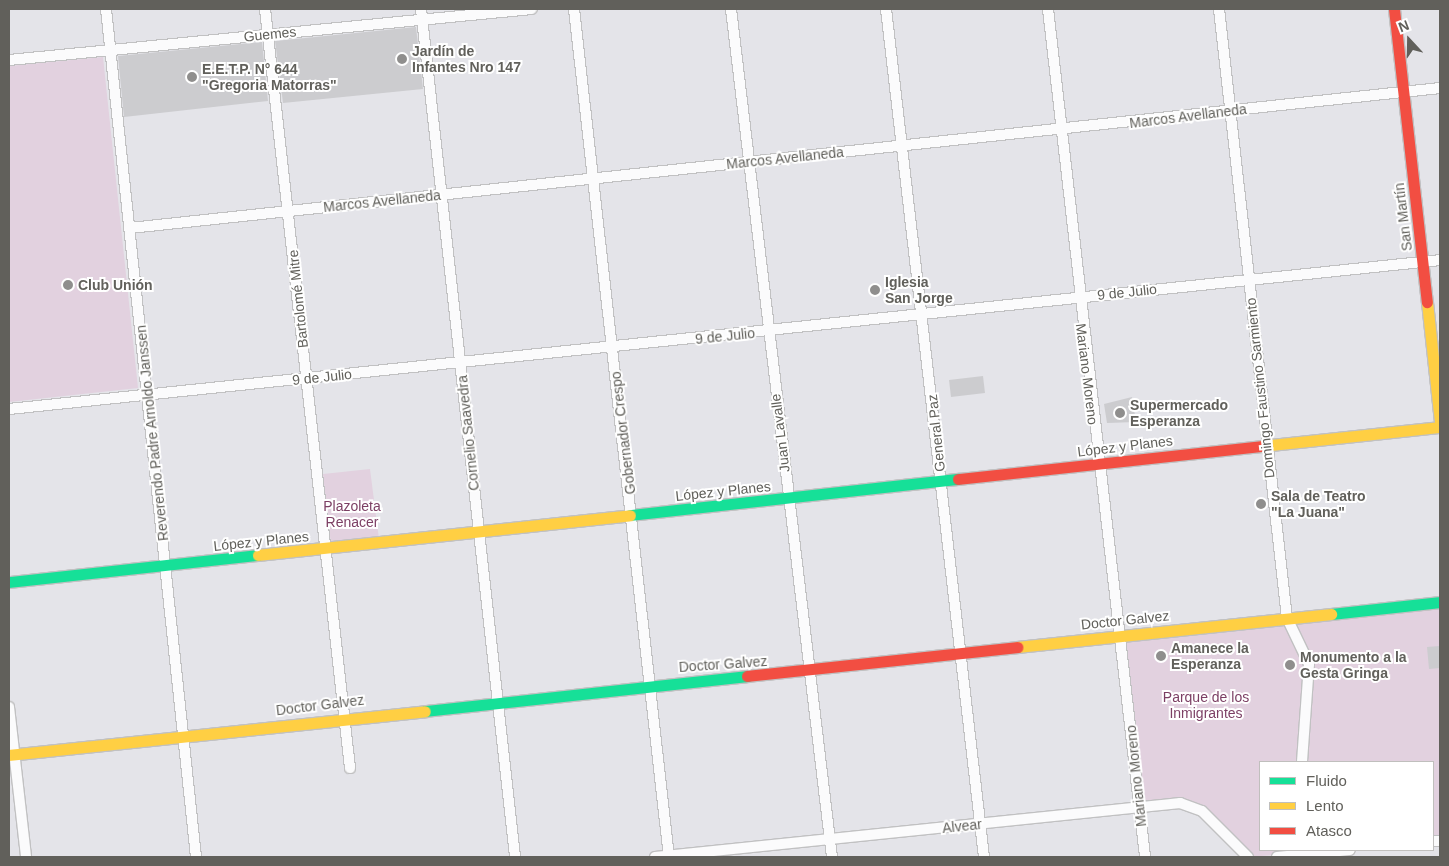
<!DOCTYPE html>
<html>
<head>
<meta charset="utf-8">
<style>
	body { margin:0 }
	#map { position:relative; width:1449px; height:866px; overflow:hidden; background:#e4e4e9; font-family:Arial,sans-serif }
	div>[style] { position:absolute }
	.green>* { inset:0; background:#e2d1df }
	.building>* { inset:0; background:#cccccf }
	.roads { filter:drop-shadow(1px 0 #c1c1c2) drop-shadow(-1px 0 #c1c1c2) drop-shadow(0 1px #c1c1c2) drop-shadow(0 -1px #c1c1c2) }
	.street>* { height:10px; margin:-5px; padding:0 5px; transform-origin:5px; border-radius:5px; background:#fbfbfc }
	.fast>* { height:11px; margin:-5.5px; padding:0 5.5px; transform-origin:5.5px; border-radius:5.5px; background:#16e098 }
	.slow>* { height:11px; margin:-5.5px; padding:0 5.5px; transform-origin:5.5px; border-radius:5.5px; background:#ffcf43 }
	.jam>* { height:11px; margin:-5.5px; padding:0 5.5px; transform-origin:5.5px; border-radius:5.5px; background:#f24e42 }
	.dots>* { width:14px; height:14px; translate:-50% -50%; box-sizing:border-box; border:2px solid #fff; border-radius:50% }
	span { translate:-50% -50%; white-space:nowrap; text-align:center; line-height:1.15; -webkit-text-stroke:4px #fff; paint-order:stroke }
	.street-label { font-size:14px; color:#61605b }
	.poi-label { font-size:14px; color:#61605b; font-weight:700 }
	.left { translate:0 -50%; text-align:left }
	.park-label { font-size:14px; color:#7c3f64 }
	.frame { position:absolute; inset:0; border:10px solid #61605b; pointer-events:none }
	.legend { position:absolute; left:1259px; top:761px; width:175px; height:90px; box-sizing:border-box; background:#fff; border:1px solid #c0bfbd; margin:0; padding:6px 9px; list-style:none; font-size:15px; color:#61605b }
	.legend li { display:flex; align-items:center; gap:10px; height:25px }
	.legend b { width:25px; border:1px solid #c0bfbd }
	.north { position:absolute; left:1384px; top:15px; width:50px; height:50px; -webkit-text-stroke:4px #fff; paint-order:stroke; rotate:339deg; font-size:14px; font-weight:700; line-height:20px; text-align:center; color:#61605b }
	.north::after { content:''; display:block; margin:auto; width:18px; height:22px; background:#61605b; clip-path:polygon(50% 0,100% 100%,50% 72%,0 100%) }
</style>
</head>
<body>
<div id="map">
	<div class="green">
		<div style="clip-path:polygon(103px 57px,138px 388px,9px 402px,9px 66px)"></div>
		<div style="clip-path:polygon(370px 469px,379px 539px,331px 545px,323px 474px)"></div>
		<div style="clip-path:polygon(1440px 602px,1440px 841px,1433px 841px,1433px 762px,1260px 762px,1260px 850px,1350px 850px,1248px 857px,1192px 804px,1139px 807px,1121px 636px)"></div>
	</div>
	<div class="building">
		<div style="clip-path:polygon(416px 27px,423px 89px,283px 103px,275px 41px)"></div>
		<div style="clip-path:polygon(262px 42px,268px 101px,124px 117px,118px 56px)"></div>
		<div style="clip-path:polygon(983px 376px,985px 393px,951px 397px,949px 380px)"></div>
		<div style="clip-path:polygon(1132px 397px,1136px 422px,1107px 423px,1104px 404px)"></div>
		<div style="clip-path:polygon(1440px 646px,1440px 668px,1429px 669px,1427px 647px)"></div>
	</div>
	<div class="roads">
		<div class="street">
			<div style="left:106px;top:9px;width:853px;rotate:83.94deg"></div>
			<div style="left:265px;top:9px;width:764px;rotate:83.61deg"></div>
			<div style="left:421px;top:9px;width:853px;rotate:83.67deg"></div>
			<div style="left:574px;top:9px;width:853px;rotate:83.61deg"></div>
			<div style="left:731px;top:9px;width:854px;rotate:83.21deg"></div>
			<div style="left:886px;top:9px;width:854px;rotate:83.41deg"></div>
			<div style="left:1048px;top:9px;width:854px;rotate:83.47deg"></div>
			<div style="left:1219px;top:9px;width:613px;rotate:83.63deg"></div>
			<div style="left:1287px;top:618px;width:51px;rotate:64.4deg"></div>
			<div style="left:1309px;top:664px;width:98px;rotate:94.1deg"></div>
			<div style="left:9px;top:60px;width:525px;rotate:-5.57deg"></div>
			<div style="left:130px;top:228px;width:1317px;rotate:-6.1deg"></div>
			<div style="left:9px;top:409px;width:1439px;rotate:-5.94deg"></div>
			<div style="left:9px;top:707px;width:151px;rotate:83.5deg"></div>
			<div style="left:1433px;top:841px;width:7px"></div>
			<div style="left:655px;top:857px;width:528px;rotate:-5.87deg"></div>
			<div style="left:1180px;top:803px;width:23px;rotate:20deg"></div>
			<div style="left:1202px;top:811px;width:65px;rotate:45deg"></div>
			<div style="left:1277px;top:857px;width:73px;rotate:-5.5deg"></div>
		</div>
		<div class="fast">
			<div style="left:630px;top:515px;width:330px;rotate:-6.3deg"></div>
			<div style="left:9px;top:582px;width:250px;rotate:-6.2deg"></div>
			<div style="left:1331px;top:614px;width:110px;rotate:-6.3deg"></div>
			<div style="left:425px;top:711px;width:324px;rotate:-6.2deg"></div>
		</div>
		<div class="slow">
			<div style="left:1427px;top:302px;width:121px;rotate:83.8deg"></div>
			<div style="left:1262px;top:446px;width:179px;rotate:-6.1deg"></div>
			<div style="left:258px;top:555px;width:374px;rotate:-6.1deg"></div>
			<div style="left:1017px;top:647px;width:316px;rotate:-6deg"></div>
			<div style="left:9px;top:755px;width:418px;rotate:-6deg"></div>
		</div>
		<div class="jam">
			<div style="left:1394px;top:9px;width:295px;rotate:83.6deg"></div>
			<div style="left:958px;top:479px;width:306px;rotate:-6.2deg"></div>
			<div style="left:747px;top:676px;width:272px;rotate:-6.1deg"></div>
		</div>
	</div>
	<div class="dots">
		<div style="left:402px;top:59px;background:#8f8e8d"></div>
		<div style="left:192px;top:77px;background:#8f8e8d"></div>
		<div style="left:68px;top:285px;background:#8f8e8d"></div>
		<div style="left:875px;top:290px;background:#8f8e8d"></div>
		<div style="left:1120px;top:413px;background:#8f8e8d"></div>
		<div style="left:1261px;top:504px;background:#8f8e8d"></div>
		<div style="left:1161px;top:656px;background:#8f8e8d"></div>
		<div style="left:1290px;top:665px;background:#8f8e8d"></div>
	</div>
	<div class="street-label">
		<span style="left:270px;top:34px;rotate:-6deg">Guemes</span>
		<span style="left:1188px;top:116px;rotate:-7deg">Marcos Avellaneda</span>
		<span style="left:785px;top:158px;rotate:-6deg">Marcos Avellaneda</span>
		<span style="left:382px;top:201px;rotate:-6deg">Marcos Avellaneda</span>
		<span style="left:1403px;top:217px;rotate:-97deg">San Martín</span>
		<span style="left:1127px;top:292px;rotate:-6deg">9 de Julio</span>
		<span style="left:298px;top:299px;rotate:-96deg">Bartolomé Mitre</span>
		<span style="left:725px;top:336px;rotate:-6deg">9 de Julio</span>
		<span style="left:1087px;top:374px;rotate:83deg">Mariano Moreno</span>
		<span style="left:322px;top:377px;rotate:-6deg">9 de Julio</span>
		<span style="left:1260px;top:388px;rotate:-96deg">Domingo Faustino Sarmiento</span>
		<span style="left:152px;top:433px;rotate:-96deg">Reverendo Padre Arnoldo Janssen</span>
		<span style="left:468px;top:433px;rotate:-96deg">Cornelio Saavedra</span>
		<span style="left:623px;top:433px;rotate:-97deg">Gobernador Crespo</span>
		<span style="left:780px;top:433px;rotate:-97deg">Juan Lavalle</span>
		<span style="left:936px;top:433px;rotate:-96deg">General Paz</span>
		<span style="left:1125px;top:446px;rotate:-7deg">López y Planes</span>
		<span style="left:723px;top:491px;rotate:-6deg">López y Planes</span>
		<span style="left:261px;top:541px;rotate:-6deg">López y Planes</span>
		<span style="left:1125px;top:620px;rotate:-6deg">Doctor Galvez</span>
		<span style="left:723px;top:664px;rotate:-4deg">Doctor Galvez</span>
		<span style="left:320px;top:705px;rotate:-7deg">Doctor Galvez</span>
		<span style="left:1136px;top:776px;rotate:-96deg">Mariano Moreno</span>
		<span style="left:962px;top:826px;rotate:-6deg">Alvear</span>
	</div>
	<div class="poi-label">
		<span class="left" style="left:412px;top:59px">Jardín de<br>Infantes Nro 147</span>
		<span class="left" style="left:202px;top:77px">E.E.T.P. N° 644<br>"Gregoria Matorras"</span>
		<span class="left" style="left:885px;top:290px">Iglesia<br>San Jorge</span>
		<span class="left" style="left:78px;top:285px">Club Unión</span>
		<span class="left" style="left:1130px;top:413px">Supermercado<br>Esperanza</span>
		<span class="left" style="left:1271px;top:504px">Sala de Teatro<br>"La Juana"</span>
		<span class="left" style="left:1171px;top:656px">Amanece la<br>Esperanza</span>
		<span class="left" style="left:1300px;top:665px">Monumento a la<br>Gesta Gringa</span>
	</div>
	<div class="park-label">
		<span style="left:352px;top:514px">Plazoleta<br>Renacer</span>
		<span style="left:1206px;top:705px">Parque de los<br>Inmigrantes</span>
	</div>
	<div class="frame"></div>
	<ul class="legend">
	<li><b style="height:6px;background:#16e098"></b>Fluido</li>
	<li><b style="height:6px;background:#ffcf43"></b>Lento</li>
	<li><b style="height:6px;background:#f24e42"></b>Atasco</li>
	</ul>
	<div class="north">N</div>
</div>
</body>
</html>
